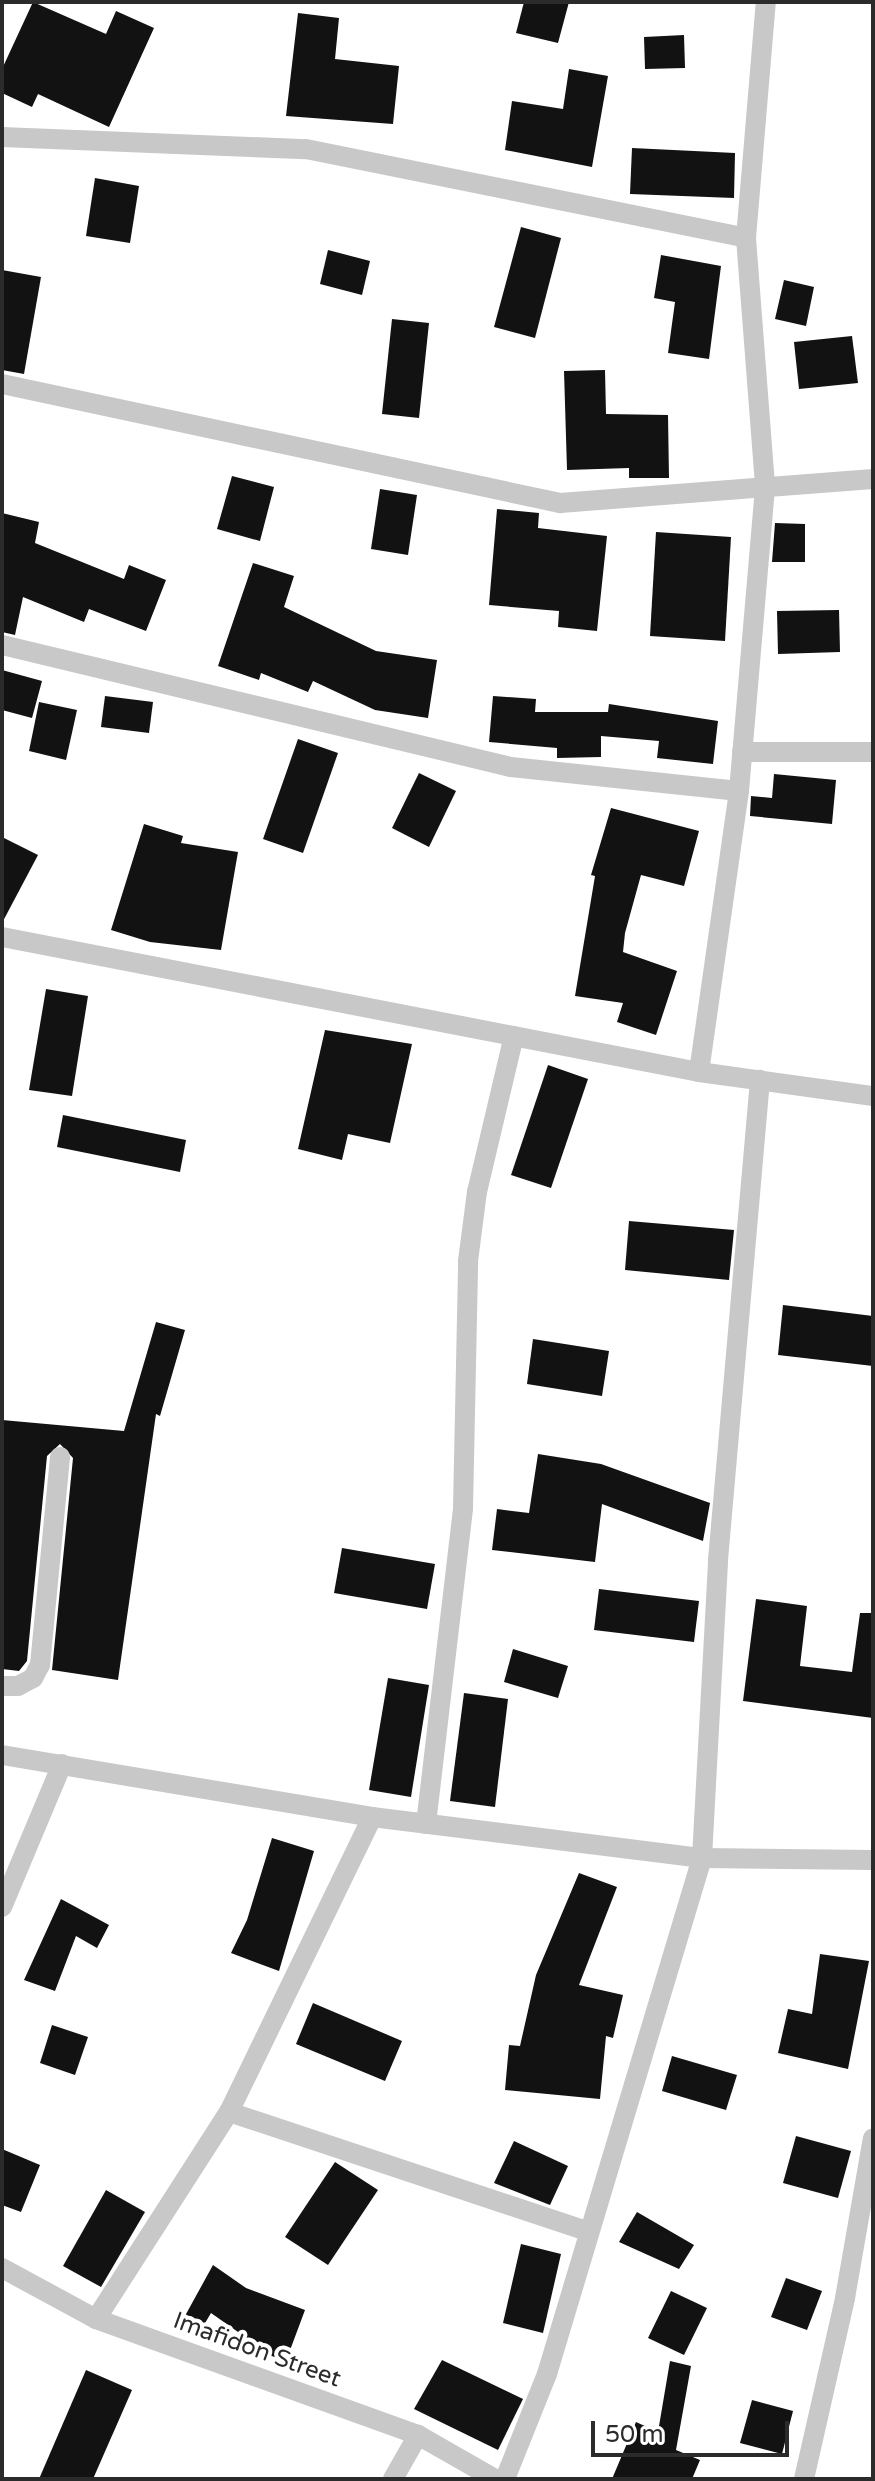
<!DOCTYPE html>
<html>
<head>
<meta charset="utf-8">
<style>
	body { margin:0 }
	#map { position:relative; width:875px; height:2481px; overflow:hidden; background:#fff; font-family:"Varela Round",sans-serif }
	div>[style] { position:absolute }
	.building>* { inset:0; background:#121212 }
	.street>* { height:20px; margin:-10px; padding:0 10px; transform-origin:10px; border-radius:10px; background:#c8c8c8 }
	span { translate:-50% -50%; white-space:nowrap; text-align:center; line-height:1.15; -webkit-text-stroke:8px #fff; paint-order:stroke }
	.street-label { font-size:24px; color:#2b2b2b }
	.frame { position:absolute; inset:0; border:4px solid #2b2b2b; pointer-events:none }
	.scale { position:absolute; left:591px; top:2421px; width:198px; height:36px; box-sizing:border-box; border:4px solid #2b2b2b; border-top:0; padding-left:10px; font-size:24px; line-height:28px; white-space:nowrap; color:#2b2b2b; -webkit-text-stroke:6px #fff; paint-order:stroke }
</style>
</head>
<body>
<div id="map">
	<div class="building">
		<div style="clip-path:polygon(33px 2px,106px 34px,116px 11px,154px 28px,109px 127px,38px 94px,32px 107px,2px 93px,2px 69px)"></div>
		<div style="clip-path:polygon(524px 2px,569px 2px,558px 43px,516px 33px)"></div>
		<div style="clip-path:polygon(298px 13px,339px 18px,335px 59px,399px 66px,393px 124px,286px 116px)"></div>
		<div style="clip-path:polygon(684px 35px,685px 68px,645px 69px,644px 37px)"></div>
		<div style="clip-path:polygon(569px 69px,608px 76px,592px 167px,505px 150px,512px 101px,563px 109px)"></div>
		<div style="clip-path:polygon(632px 148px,735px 153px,734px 198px,630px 194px)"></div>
		<div style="clip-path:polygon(95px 178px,139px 186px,130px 243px,86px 236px)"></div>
		<div style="clip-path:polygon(521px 227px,561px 238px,535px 338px,494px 327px)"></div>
		<div style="clip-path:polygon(328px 250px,370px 261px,362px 295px,320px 284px)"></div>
		<div style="clip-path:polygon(661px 255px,721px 266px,709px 359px,668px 353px,675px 302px,654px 298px)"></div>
		<div style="clip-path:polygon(2px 270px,41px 277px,24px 374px,2px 370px)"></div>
		<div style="clip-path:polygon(784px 280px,814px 287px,806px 326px,775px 319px)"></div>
		<div style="clip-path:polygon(392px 319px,429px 323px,419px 418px,382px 414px)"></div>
		<div style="clip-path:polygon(852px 336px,858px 383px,799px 389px,794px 342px)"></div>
		<div style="clip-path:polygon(605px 370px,606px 414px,668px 415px,669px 478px,629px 478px,629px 468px,567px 470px,564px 371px)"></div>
		<div style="clip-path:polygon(232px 476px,274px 487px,260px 541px,217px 529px)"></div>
		<div style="clip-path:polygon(380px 489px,417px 495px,408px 555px,371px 549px)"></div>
		<div style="clip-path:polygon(497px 509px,539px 513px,538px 528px,607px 536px,597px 631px,558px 627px,559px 611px,489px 605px)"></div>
		<div style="clip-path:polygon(2px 513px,39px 522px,35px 543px,124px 579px,129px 565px,166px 580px,146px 631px,89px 609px,84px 622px,23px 597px,15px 635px,2px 632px)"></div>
		<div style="clip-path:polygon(775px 523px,805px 524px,805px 562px,772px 562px)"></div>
		<div style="clip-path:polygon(656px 532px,731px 537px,725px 641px,650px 636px)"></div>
		<div style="clip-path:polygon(253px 563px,294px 576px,284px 607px,376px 651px,437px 660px,428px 718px,375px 710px,313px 681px,308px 692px,261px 673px,259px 680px,218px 666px)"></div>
		<div style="clip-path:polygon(839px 610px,840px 652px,778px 654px,777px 611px)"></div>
		<div style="clip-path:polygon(2px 670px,42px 681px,32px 718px,2px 710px)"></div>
		<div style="clip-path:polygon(105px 696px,153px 702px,149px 733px,101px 727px)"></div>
		<div style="clip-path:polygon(493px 696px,536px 699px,535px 712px,608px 712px,609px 704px,718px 721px,713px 764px,657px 758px,659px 741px,601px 736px,601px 757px,557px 758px,557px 748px,489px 742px)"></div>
		<div style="clip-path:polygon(39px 702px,77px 710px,66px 760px,29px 751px)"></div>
		<div style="clip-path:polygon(298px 739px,338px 753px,303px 853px,263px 839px)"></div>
		<div style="clip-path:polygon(419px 773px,456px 791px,429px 847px,392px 828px)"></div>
		<div style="clip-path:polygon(774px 774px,836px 780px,832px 824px,750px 816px,751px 796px,772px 798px)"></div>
		<div style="clip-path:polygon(611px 808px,699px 831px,684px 886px,641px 875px,625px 933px,623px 952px,677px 971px,656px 1035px,617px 1022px,623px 1003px,575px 996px,595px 876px,591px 875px)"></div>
		<div style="clip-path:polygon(144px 824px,183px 836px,181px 843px,238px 852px,221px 950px,150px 942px,111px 930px)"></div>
		<div style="clip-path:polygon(2px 837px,38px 855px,2px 923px)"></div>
		<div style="clip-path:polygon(46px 989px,88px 996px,72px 1096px,29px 1090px)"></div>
		<div style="clip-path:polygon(325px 1030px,412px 1044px,390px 1143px,348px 1134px,342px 1160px,298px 1149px)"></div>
		<div style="clip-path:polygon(548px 1065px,588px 1079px,551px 1188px,511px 1175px)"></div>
		<div style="clip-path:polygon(63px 1115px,186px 1140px,180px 1172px,57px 1147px)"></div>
		<div style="clip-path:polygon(629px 1221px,734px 1230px,729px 1280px,625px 1270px)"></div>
		<div style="clip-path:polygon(783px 1305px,873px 1316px,873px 1366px,778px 1355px)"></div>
		<div style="clip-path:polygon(156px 1322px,185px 1330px,160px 1416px,156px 1414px,118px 1680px,52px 1670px,73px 1458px,60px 1444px,47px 1456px,27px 1661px,19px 1671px,2px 1669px,2px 1420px,124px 1431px)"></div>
		<div style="clip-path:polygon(533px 1339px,609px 1351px,602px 1396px,527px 1384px)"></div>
		<div style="clip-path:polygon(538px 1454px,601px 1464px,710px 1503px,703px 1541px,602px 1504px,595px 1562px,492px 1550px,497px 1509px,529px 1513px)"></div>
		<div style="clip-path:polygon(342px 1548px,435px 1564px,427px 1609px,334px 1593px)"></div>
		<div style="clip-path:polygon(599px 1589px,699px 1601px,694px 1642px,594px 1630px)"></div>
		<div style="clip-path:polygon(756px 1599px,807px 1606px,800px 1666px,852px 1672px,860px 1613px,873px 1613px,873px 1718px,743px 1701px)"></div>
		<div style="clip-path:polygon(513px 1649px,568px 1666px,558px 1698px,504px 1682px)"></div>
		<div style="clip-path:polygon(388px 1678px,429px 1685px,411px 1797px,369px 1790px)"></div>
		<div style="clip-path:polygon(464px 1693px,508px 1699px,495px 1807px,450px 1801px)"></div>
		<div style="clip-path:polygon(272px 1838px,314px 1851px,279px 1971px,231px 1953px,247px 1920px)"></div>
		<div style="clip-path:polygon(579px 1873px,617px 1887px,579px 1985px,623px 1995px,613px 2038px,606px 2036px,600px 2099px,505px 2090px,509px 2045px,520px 2046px,536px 1975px)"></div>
		<div style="clip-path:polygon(61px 1899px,109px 1925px,97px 1948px,76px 1936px,55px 1991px,24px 1980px)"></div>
		<div style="clip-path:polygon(820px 1954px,869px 1961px,848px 2069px,778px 2053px,788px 2009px,812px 2014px)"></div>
		<div style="clip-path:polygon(313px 2003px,402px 2041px,385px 2081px,296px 2044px)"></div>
		<div style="clip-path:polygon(52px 2025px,88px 2037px,75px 2075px,40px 2063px)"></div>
		<div style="clip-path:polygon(672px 2056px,737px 2075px,726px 2110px,662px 2091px)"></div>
		<div style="clip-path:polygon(796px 2136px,851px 2151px,838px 2198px,783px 2183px)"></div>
		<div style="clip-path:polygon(514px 2141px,568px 2166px,550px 2205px,494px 2183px)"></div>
		<div style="clip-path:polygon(2px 2149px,40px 2165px,21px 2212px,2px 2205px)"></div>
		<div style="clip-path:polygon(335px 2162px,378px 2190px,328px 2265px,285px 2237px)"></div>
		<div style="clip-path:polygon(106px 2190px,145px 2212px,101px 2287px,63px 2266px)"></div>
		<div style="clip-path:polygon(637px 2212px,694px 2245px,679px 2269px,619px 2242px)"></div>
		<div style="clip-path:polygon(521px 2244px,561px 2254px,543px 2333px,503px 2323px)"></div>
		<div style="clip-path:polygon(213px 2265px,246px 2288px,305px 2310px,286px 2361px,246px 2347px,248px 2339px,211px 2313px,198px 2335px,180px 2325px)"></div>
		<div style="clip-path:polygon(786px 2278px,822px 2291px,807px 2330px,771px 2317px)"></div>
		<div style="clip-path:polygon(671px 2291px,707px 2308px,684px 2355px,648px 2338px)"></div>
		<div style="clip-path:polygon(442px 2360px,523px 2399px,498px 2450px,414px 2409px)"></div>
		<div style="clip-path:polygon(670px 2361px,691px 2366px,676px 2450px,700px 2460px,692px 2479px,612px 2479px,636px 2422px,658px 2432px)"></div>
		<div style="clip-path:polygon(86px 2370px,132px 2390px,93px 2479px,39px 2479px)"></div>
		<div style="clip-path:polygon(752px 2400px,793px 2411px,782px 2454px,740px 2443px)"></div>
	</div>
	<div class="street">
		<div style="left:2px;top:137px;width:304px;rotate:2.3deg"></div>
		<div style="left:306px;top:149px;width:449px;rotate:11.4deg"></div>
		<div style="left:2px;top:384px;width:571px;rotate:12.04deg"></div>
		<div style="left:560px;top:503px;width:314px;rotate:-4.4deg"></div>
		<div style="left:2px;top:645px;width:523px;rotate:13.48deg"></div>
		<div style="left:511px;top:767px;width:229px;rotate:6deg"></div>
		<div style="left:742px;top:752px;width:131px"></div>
		<div style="left:2px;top:937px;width:710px;rotate:10.96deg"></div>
		<div style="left:699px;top:1072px;width:176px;rotate:7.9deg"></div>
		<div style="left:699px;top:1072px;width:284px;rotate:-81.9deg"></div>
		<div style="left:739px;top:791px;width:307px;rotate:-85.1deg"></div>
		<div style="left:765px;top:485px;width:248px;rotate:-94.4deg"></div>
		<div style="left:746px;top:238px;width:237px;rotate:-85.2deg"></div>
		<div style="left:2px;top:1686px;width:16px"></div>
		<div style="left:18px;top:1686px;width:17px;rotate:-28deg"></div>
		<div style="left:33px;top:1678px;width:15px;rotate:-62deg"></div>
		<div style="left:40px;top:1665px;width:209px;rotate:-84.5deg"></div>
		<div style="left:2px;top:1755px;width:375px;rotate:9.5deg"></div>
		<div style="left:372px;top:1817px;width:333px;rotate:7.1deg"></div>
		<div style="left:702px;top:1858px;width:171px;rotate:0.7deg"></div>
		<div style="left:426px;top:1824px;width:318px;rotate:-83.3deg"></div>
		<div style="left:463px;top:1508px;width:247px;rotate:-88.8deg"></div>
		<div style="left:468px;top:1261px;width:70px;rotate:-82.6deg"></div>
		<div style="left:477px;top:1192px;width:160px;rotate:-76.7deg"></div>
		<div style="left:2px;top:1907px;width:155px;rotate:-67.2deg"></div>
		<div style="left:229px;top:2112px;width:379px;rotate:18.4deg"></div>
		<div style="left:2px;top:2268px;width:107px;rotate:28.5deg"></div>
		<div style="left:96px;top:2319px;width:342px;rotate:19.8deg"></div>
		<div style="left:418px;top:2435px;width:89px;rotate:29.7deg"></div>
		<div style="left:96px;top:2319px;width:246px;rotate:-57.3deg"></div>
		<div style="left:229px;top:2112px;width:328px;rotate:-64.1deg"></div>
		<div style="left:393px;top:2479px;width:51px;rotate:-60.4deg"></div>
		<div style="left:505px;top:2479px;width:113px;rotate:-68.2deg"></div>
		<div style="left:547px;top:2374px;width:539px;rotate:-73.28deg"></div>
		<div style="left:702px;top:1858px;width:298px;rotate:-86.9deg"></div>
		<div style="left:718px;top:1560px;width:482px;rotate:-85deg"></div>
		<div style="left:804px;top:2479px;width:186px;rotate:-77.2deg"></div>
		<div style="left:845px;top:2298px;width:162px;rotate:-80.1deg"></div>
	</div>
	<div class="street-label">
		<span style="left:257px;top:2350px;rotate:20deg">Imafidon Street</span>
	</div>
	<div class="frame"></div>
	<div class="scale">50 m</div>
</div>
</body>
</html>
